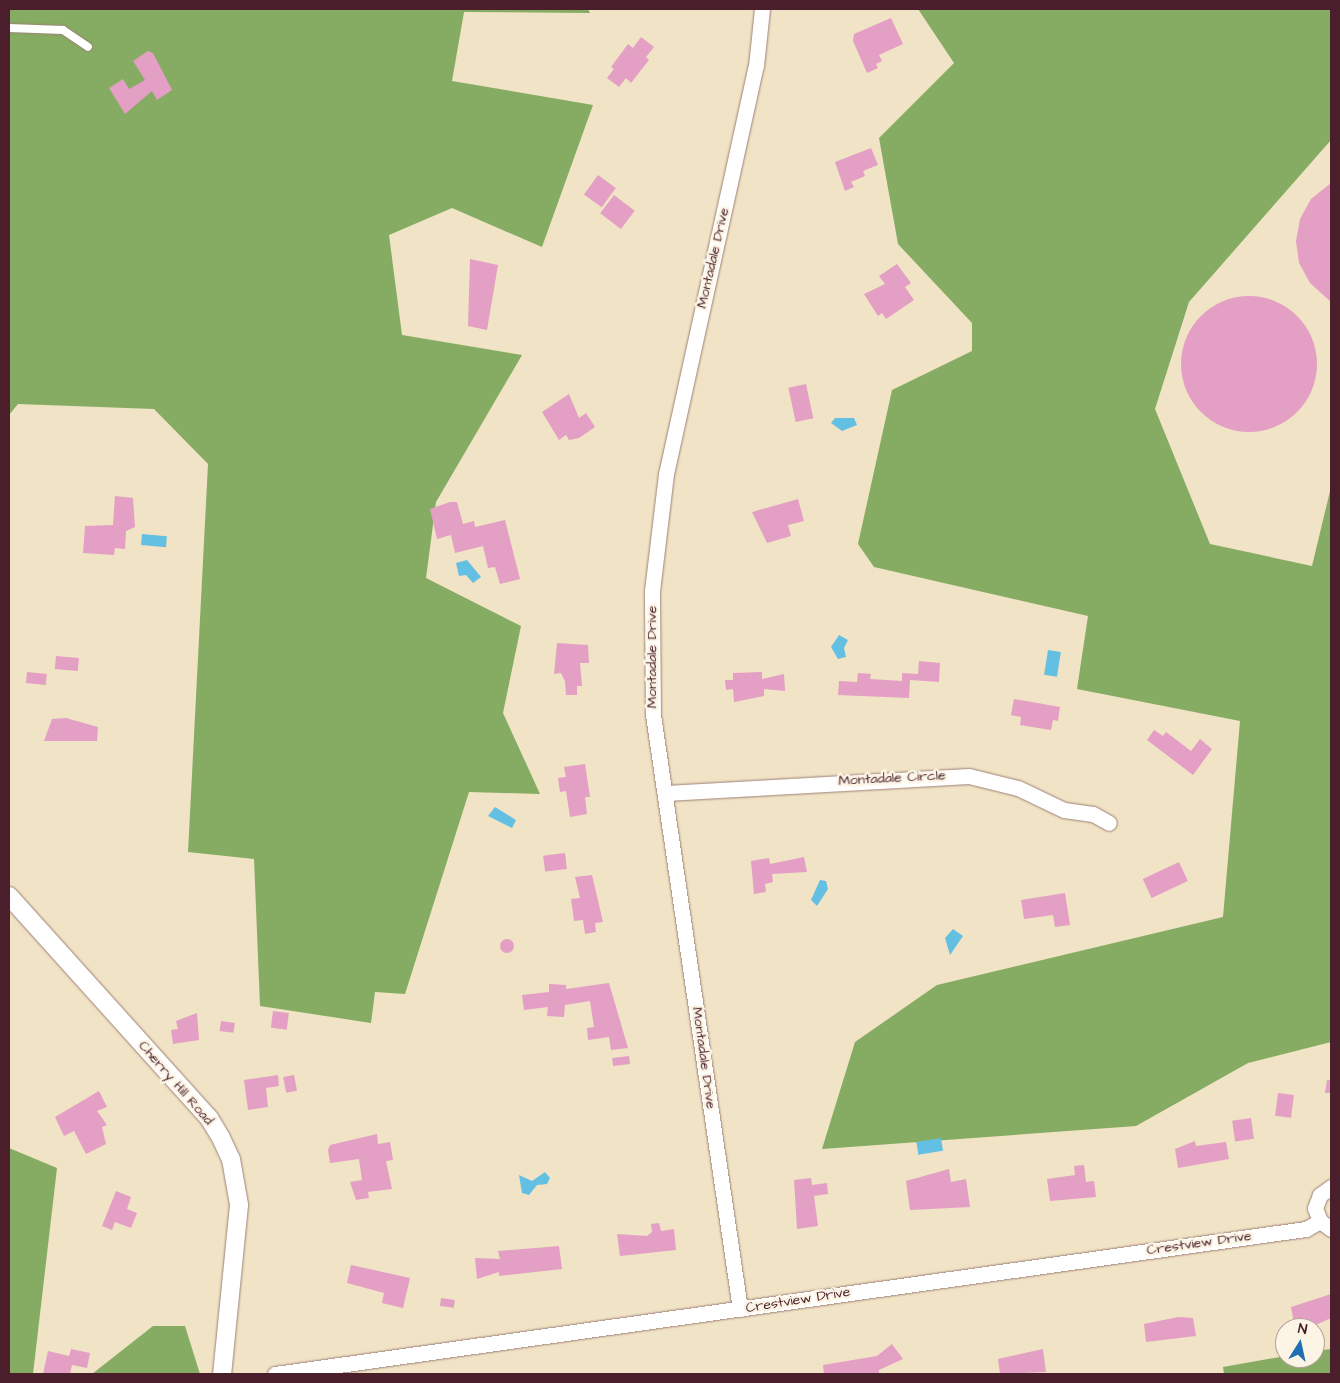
<!DOCTYPE html>
<style>
body{margin:0}
#map{position:relative;width:1340px;height:1383px;overflow:hidden;background:#f1e3c5;font-family:"Architects Daughter",sans-serif}
div>[style]{position:absolute}
.forest>*{inset:0;background:#85ac62}
.water>*{inset:0;background:#64c0e2;transform-origin:0 0}
.building>*{inset:0;background:#e39fc4;transform-origin:0 0}
.round{border-radius:50%}
.roads{filter:drop-shadow(0 0 1px #9e8178) drop-shadow(0 0 1px #9e8178)}
.service>*{height:8px;margin:-4px;padding:0 4px;transform-origin:4px;border-radius:4px;background:#fff}
.minor>*{height:15px;margin:-7.5px;padding:0 7.5px;transform-origin:7.5px;border-radius:7.5px;background:#fff}
.tertiary>*{height:18px;margin:-9px;padding:0 9px;transform-origin:9px;border-radius:9px;background:#fff}
span{translate:-50% -50%;white-space:nowrap;text-align:center;line-height:1.15;-webkit-text-stroke:5px #fcf5e5;paint-order:stroke}
.street-label{font-size:14px;color:#4a1f2b}
.frame{position:absolute;inset:0;border:10px solid #4a1f2b;pointer-events:none}
.north{position:absolute;left:1275px;top:1318px;width:50px;height:50px;box-sizing:border-box;background:#fcf5e5;border:1px solid #b59f9b;border-radius:50%;rotate:10deg;font-size:14px;font-weight:700;line-height:20px;text-align:center;color:#4a1f2b}
.north::after{content:'';display:block;margin:auto;width:18px;height:22px;background:#1f6fb2;clip-path:polygon(50% 0,100% 100%,50% 72%,0 100%)}
</style>
<div id="map">
<div class="forest">
<i style="clip-path:polygon(9px 9px,588px 9px,590px 13px,464px 12px,452px 81px,593px 105px,542px 247px,452px 208px,389px 235px,402px 335px,522px 355px,436px 502px,426px 578px,521px 626px,503px 713px,540px 794px,469px 792px,405px 994px,375px 992px,371px 1023px,260px 1006px,254px 859px,188px 852px,208px 464px,154px 409px,18px 404px,9px 415px)"></i>
<i style="clip-path:polygon(918px 9px,1331px 9px,1331px 140px,1189px 302px,1155px 409px,1210px 544px,1312px 566px,1331px 487px,1331px 1042px,1248px 1063px,1136px 1126px,822px 1149px,855px 1042px,937px 985px,1223px 917px,1240px 721px,1077px 689px,1088px 616px,874px 567px,858px 544px,892px 390px,972px 351px,972px 323px,898px 244px,879px 138px,954px 63px)"></i>
<i style="clip-path:polygon(9px 1148px,57px 1168px,33px 1374px,9px 1374px)"></i>
<i style="clip-path:polygon(153px 1326px,185px 1326px,200px 1374px,92px 1374px)"></i>
<i style="clip-path:polygon(1331px 1349px,1331px 1374px,1224px 1374px,1223px 1367px,1285px 1356px,1315px 1358px,1315px 1351px)"></i>
</div>
<div class="water">
<i style="clip-path:polygon(835px 418px,854px 418px,857px 425px,842px 431px,831px 423px)"></i>
<i style="left:142px;top:534px;width:25px;height:11px;rotate:5deg"></i>
<i style="clip-path:polygon(467px 560px,481px 577px,473px 583px,466px 575px,459px 576px,456px 563px)"></i>
<i style="clip-path:polygon(839px 635px,848px 640px,844px 648px,846px 657px,838px 659px,831px 647px)"></i>
<i style="left:1048px;top:650px;width:13px;height:25px;rotate:9deg"></i>
<i style="clip-path:polygon(495px 807px,516px 820px,512px 828px,488px 816px)"></i>
<i style="clip-path:polygon(820px 880px,826px 881px,828px 889px,817px 906px,811px 900px)"></i>
<i style="clip-path:polygon(953px 929px,963px 936px,950px 955px,945px 938px)"></i>
<i style="left:941px;top:1138px;width:13px;height:25px;rotate:81deg"></i>
<i style="clip-path:polygon(545px 1172px,550px 1178px,547px 1184px,537px 1185px,529px 1195px,522px 1193px,519px 1175px,532px 1181px)"></i>
</div>
<div class="building">
<i style="clip-path:polygon(891px 18px,903px 44px,879px 55px,882px 61px,876px 64px,878px 68px,867px 73px,853px 41px,854px 34px)"></i>
<i style="clip-path:polygon(641px 37px,654px 47px,646px 57px,649px 60px,631px 83px,626px 78px,619px 87px,607px 78px,614px 69px,611px 67px,628px 44px,633px 48px)"></i>
<i style="clip-path:polygon(148px 51px,153px 53px,172px 90px,157px 100px,152px 91px,125px 114px,109px 88px,123px 79px,129px 89px,145px 80px,133px 61px)"></i>
<i style="clip-path:polygon(871px 148px,878px 165px,863px 171px,865px 176px,851px 182px,854px 187px,845px 191px,835px 162px)"></i>
<i style="left:598px;top:175px;width:22px;height:24px;rotate:36deg"></i>
<i style="clip-path:polygon(1331px 183px,1331px 302px,1310px 283px,1299px 263px,1296px 241px,1300px 219px,1311px 199px)"></i>
<i style="left:614px;top:195px;width:26px;height:23px;rotate:37deg"></i>
<i style="clip-path:polygon(470px 259px,498px 265px,487px 330px,468px 326px)"></i>
<i style="clip-path:polygon(897px 264px,911px 283px,905px 287px,914px 300px,886px 319px,882px 313px,878px 316px,864px 294px,885px 284px,879px 276px)"></i>
<i class="round" style="left:1181px;top:296px;width:136px;height:136px"></i>
<i style="left:806px;top:384px;width:35px;height:18px;rotate:78deg"></i>
<i style="clip-path:polygon(569px 394px,579px 418px,586px 413px,595px 427px,579px 438px,569px 440px,566px 435px,559px 440px,542px 412px)"></i>
<i style="clip-path:polygon(115px 496px,133px 498px,135px 527px,126px 531px,125px 549px,115px 548px,114px 555px,83px 553px,85px 526px,113px 525px)"></i>
<i style="clip-path:polygon(798px 499px,804px 521px,788px 525px,791px 536px,767px 543px,752px 512px)"></i>
<i style="clip-path:polygon(450px 502px,457px 502px,463px 524px,474px 521px,475px 527px,505px 520px,520px 579px,500px 584px,495px 567px,488px 568px,483px 546px,455px 553px,451px 535px,437px 539px,430px 509px)"></i>
<i style="clip-path:polygon(557px 643px,588px 645px,589px 663px,580px 663px,582px 686px,577px 686px,577px 695px,566px 695px,565px 681px,561px 673px,554px 674px)"></i>
<i style="left:56px;top:656px;width:23px;height:13px;rotate:5deg"></i>
<i style="clip-path:polygon(919px 661px,940px 663px,939px 682px,910px 680px,909px 698px,838px 695px,839px 681px,857px 682px,858px 673px,871px 674px,870px 679px,902px 681px,902px 673px,918px 674px)"></i>
<i style="left:27px;top:672px;width:20px;height:11px;rotate:6deg"></i>
<i style="clip-path:polygon(762px 672px,762px 679px,784px 674px,785px 691px,764px 689px,764px 696px,734px 702px,733px 689px,726px 690px,725px 680px,733px 680px,733px 673px)"></i>
<i style="clip-path:polygon(1014px 699px,1060px 707px,1058px 721px,1053px 720px,1051px 730px,1020px 725px,1021px 717px,1011px 715px)"></i>
<i style="clip-path:polygon(66px 718px,98px 727px,97px 741px,44px 741px,52px 719px)"></i>
<i style="clip-path:polygon(1154px 730px,1163px 736px,1166px 732px,1191px 751px,1200px 739px,1212px 749px,1193px 775px,1147px 740px)"></i>
<i style="clip-path:polygon(585px 764px,590px 797px,585px 797px,587px 814px,570px 817px,566px 791px,560px 792px,558px 778px,566px 777px,564px 767px)"></i>
<i style="left:565px;top:853px;width:16px;height:22px;rotate:83deg"></i>
<i style="clip-path:polygon(804px 857px,807px 872px,772px 874px,773px 882px,765px 884px,766px 892px,754px 894px,751px 861px,769px 858px,770px 864px)"></i>
<i style="left:1179px;top:862px;width:21px;height:40px;rotate:65deg"></i>
<i style="clip-path:polygon(592px 875px,603px 922px,595px 923px,596px 932px,585px 934px,583px 920px,574px 921px,571px 899px,580px 898px,575px 877px)"></i>
<i style="clip-path:polygon(1065px 893px,1070px 925px,1055px 927px,1053px 915px,1024px 919px,1021px 900px)"></i>
<i class="round" style="left:500px;top:939px;width:14px;height:14px"></i>
<i style="clip-path:polygon(609px 983px,628px 1048px,611px 1050px,609px 1037px,588px 1040px,587px 1028px,594px 1027px,590px 1001px,565px 1005px,564px 1017px,547px 1016px,548px 1007px,524px 1010px,522px 995px,549px 992px,549px 984px,566px 985px,566px 989px)"></i>
<i style="left:273px;top:1011px;width:16px;height:17px;rotate:7deg"></i>
<i style="clip-path:polygon(197px 1013px,199px 1040px,173px 1044px,171px 1030px,178px 1029px,176px 1021px)"></i>
<i style="left:221px;top:1021px;width:14px;height:10px;rotate:8deg"></i>
<i style="left:629px;top:1056px;width:8px;height:17px;rotate:83deg"></i>
<i style="clip-path:polygon(278px 1075px,279px 1086px,266px 1088px,268px 1107px,248px 1110px,244px 1080px)"></i>
<i style="left:294px;top:1075px;width:16px;height:11px;rotate:79deg"></i>
<i style="clip-path:polygon(1327px 1080px,1331px 1080px,1331px 1093px,1325px 1093px)"></i>
<i style="clip-path:polygon(99px 1091px,107px 1107px,97px 1111px,107px 1125px,102px 1127px,106px 1144px,86px 1154px,74px 1131px,64px 1136px,55px 1117px)"></i>
<i style="left:1278px;top:1093px;width:16px;height:23px;rotate:7deg"></i>
<i style="left:1251px;top:1118px;width:21px;height:19px;rotate:82deg"></i>
<i style="clip-path:polygon(377px 1134px,378px 1144px,390px 1142px,393px 1160px,386px 1161px,392px 1189px,368px 1192px,369px 1198px,356px 1200px,350px 1182px,362px 1180px,359px 1159px,330px 1163px,328px 1150px,330px 1145px)"></i>
<i style="clip-path:polygon(1195px 1141px,1196px 1146px,1226px 1142px,1229px 1159px,1178px 1168px,1175px 1149px)"></i>
<i style="clip-path:polygon(1084px 1165px,1086px 1182px,1094px 1181px,1096px 1197px,1050px 1201px,1047px 1179px,1075px 1175px,1074px 1166px)"></i>
<i style="clip-path:polygon(949px 1169px,951px 1182px,966px 1179px,970px 1207px,910px 1210px,906px 1181px)"></i>
<i style="clip-path:polygon(811px 1178px,812px 1185px,827px 1183px,828px 1194px,814px 1196px,818px 1226px,797px 1229px,794px 1180px)"></i>
<i style="clip-path:polygon(116px 1191px,131px 1197px,127px 1209px,137px 1213px,131px 1228px,115px 1222px,112px 1230px,102px 1226px)"></i>
<i style="clip-path:polygon(659px 1223px,661px 1231px,674px 1229px,676px 1250px,620px 1256px,617px 1234px,647px 1236px,652px 1232px,651px 1224px)"></i>
<i style="clip-path:polygon(559px 1246px,562px 1269px,499px 1276px,499px 1272px,477px 1279px,475px 1258px,500px 1259px,498px 1251px)"></i>
<i style="clip-path:polygon(351px 1265px,410px 1278px,403px 1308px,382px 1303px,384px 1293px,347px 1283px)"></i>
<i style="clip-path:polygon(1331px 1294px,1331px 1318px,1309px 1328px,1295px 1328px,1291px 1307px)"></i>
<i style="left:441px;top:1298px;width:14px;height:8px;rotate:8deg"></i>
<i style="clip-path:polygon(1178px 1317px,1193px 1318px,1196px 1336px,1146px 1342px,1144px 1324px)"></i>
<i style="clip-path:polygon(892px 1344px,903px 1359px,879px 1370px,879px 1374px,824px 1374px,823px 1365px,877px 1356px)"></i>
<i style="clip-path:polygon(71px 1349px,90px 1353px,87px 1368px,72px 1365px,70px 1374px,43px 1374px,48px 1351px,69px 1356px)"></i>
<i style="clip-path:polygon(1043px 1349px,1046px 1372px,1000px 1374px,998px 1359px)"></i>
</div>
<div class="roads">
<div class="service">
<i style="left:9px;top:28px;width:54px;rotate:2.1deg"></i>
<i style="left:63px;top:30px;width:30px;rotate:34deg"></i>
</div>
<div class="minor">
<i style="left:666px;top:793px;width:303px;rotate:-3.2deg"></i>
<i style="left:969px;top:776px;width:50px;rotate:13.8deg"></i>
<i style="left:1018px;top:788px;width:51px;rotate:25.6deg"></i>
<i style="left:1064px;top:810px;width:29px;rotate:8deg"></i>
<i style="left:1093px;top:814px;width:18px;rotate:29deg"></i>
<i style="left:1331px;top:1187px;width:14px;rotate:144deg"></i>
<i style="left:1320px;top:1195px;width:14px;rotate:111deg"></i>
<i style="left:1315px;top:1208px;width:14px;rotate:69deg"></i>
<i style="left:1320px;top:1221px;width:14px;rotate:36deg"></i>
<i style="left:740px;top:1309px;width:600px;rotate:-98.33deg"></i>
<i style="left:653px;top:715px;width:124px;rotate:-90.5deg"></i>
<i style="left:652px;top:591px;width:118px;rotate:-83.2deg"></i>
<i style="left:666px;top:474px;width:418px;rotate:-77.6deg"></i>
<i style="left:756px;top:66px;width:57px;rotate:-84deg"></i>
<i style="left:275px;top:1374px;width:1041px;rotate:-8.01deg"></i>
<i style="left:1306px;top:1229px;width:16px;rotate:-30deg"></i>
</div>
<div class="tertiary">
<i style="left:9px;top:896px;width:299px;rotate:48deg"></i>
<i style="left:209px;top:1118px;width:23px;rotate:59deg"></i>
<i style="left:221px;top:1138px;width:23px;rotate:65deg"></i>
<i style="left:231px;top:1159px;width:47px;rotate:80.1deg"></i>
<i style="left:239px;top:1205px;width:170px;rotate:95.7deg"></i>
</div>
</div>
<div class="street-label">
<span style="left:713px;top:258px;rotate:-77deg">Montadale Drive</span>
<span style="left:652px;top:657px;rotate:-90deg">Montadale Drive</span>
<span style="left:892px;top:778px;rotate:-3deg">Montadale Circle</span>
<span style="left:704px;top:1058px;rotate:82deg">Montadale Drive</span>
<span style="left:176px;top:1083px;rotate:49deg">Cherry Hill Road</span>
<span style="left:1199px;top:1243px;rotate:-8deg">Crestview Drive</span>
<span style="left:798px;top:1300px;rotate:-9deg">Crestview Drive</span>
</div>
<div class="frame"></div>
<div class="north">N</div>
</div>
